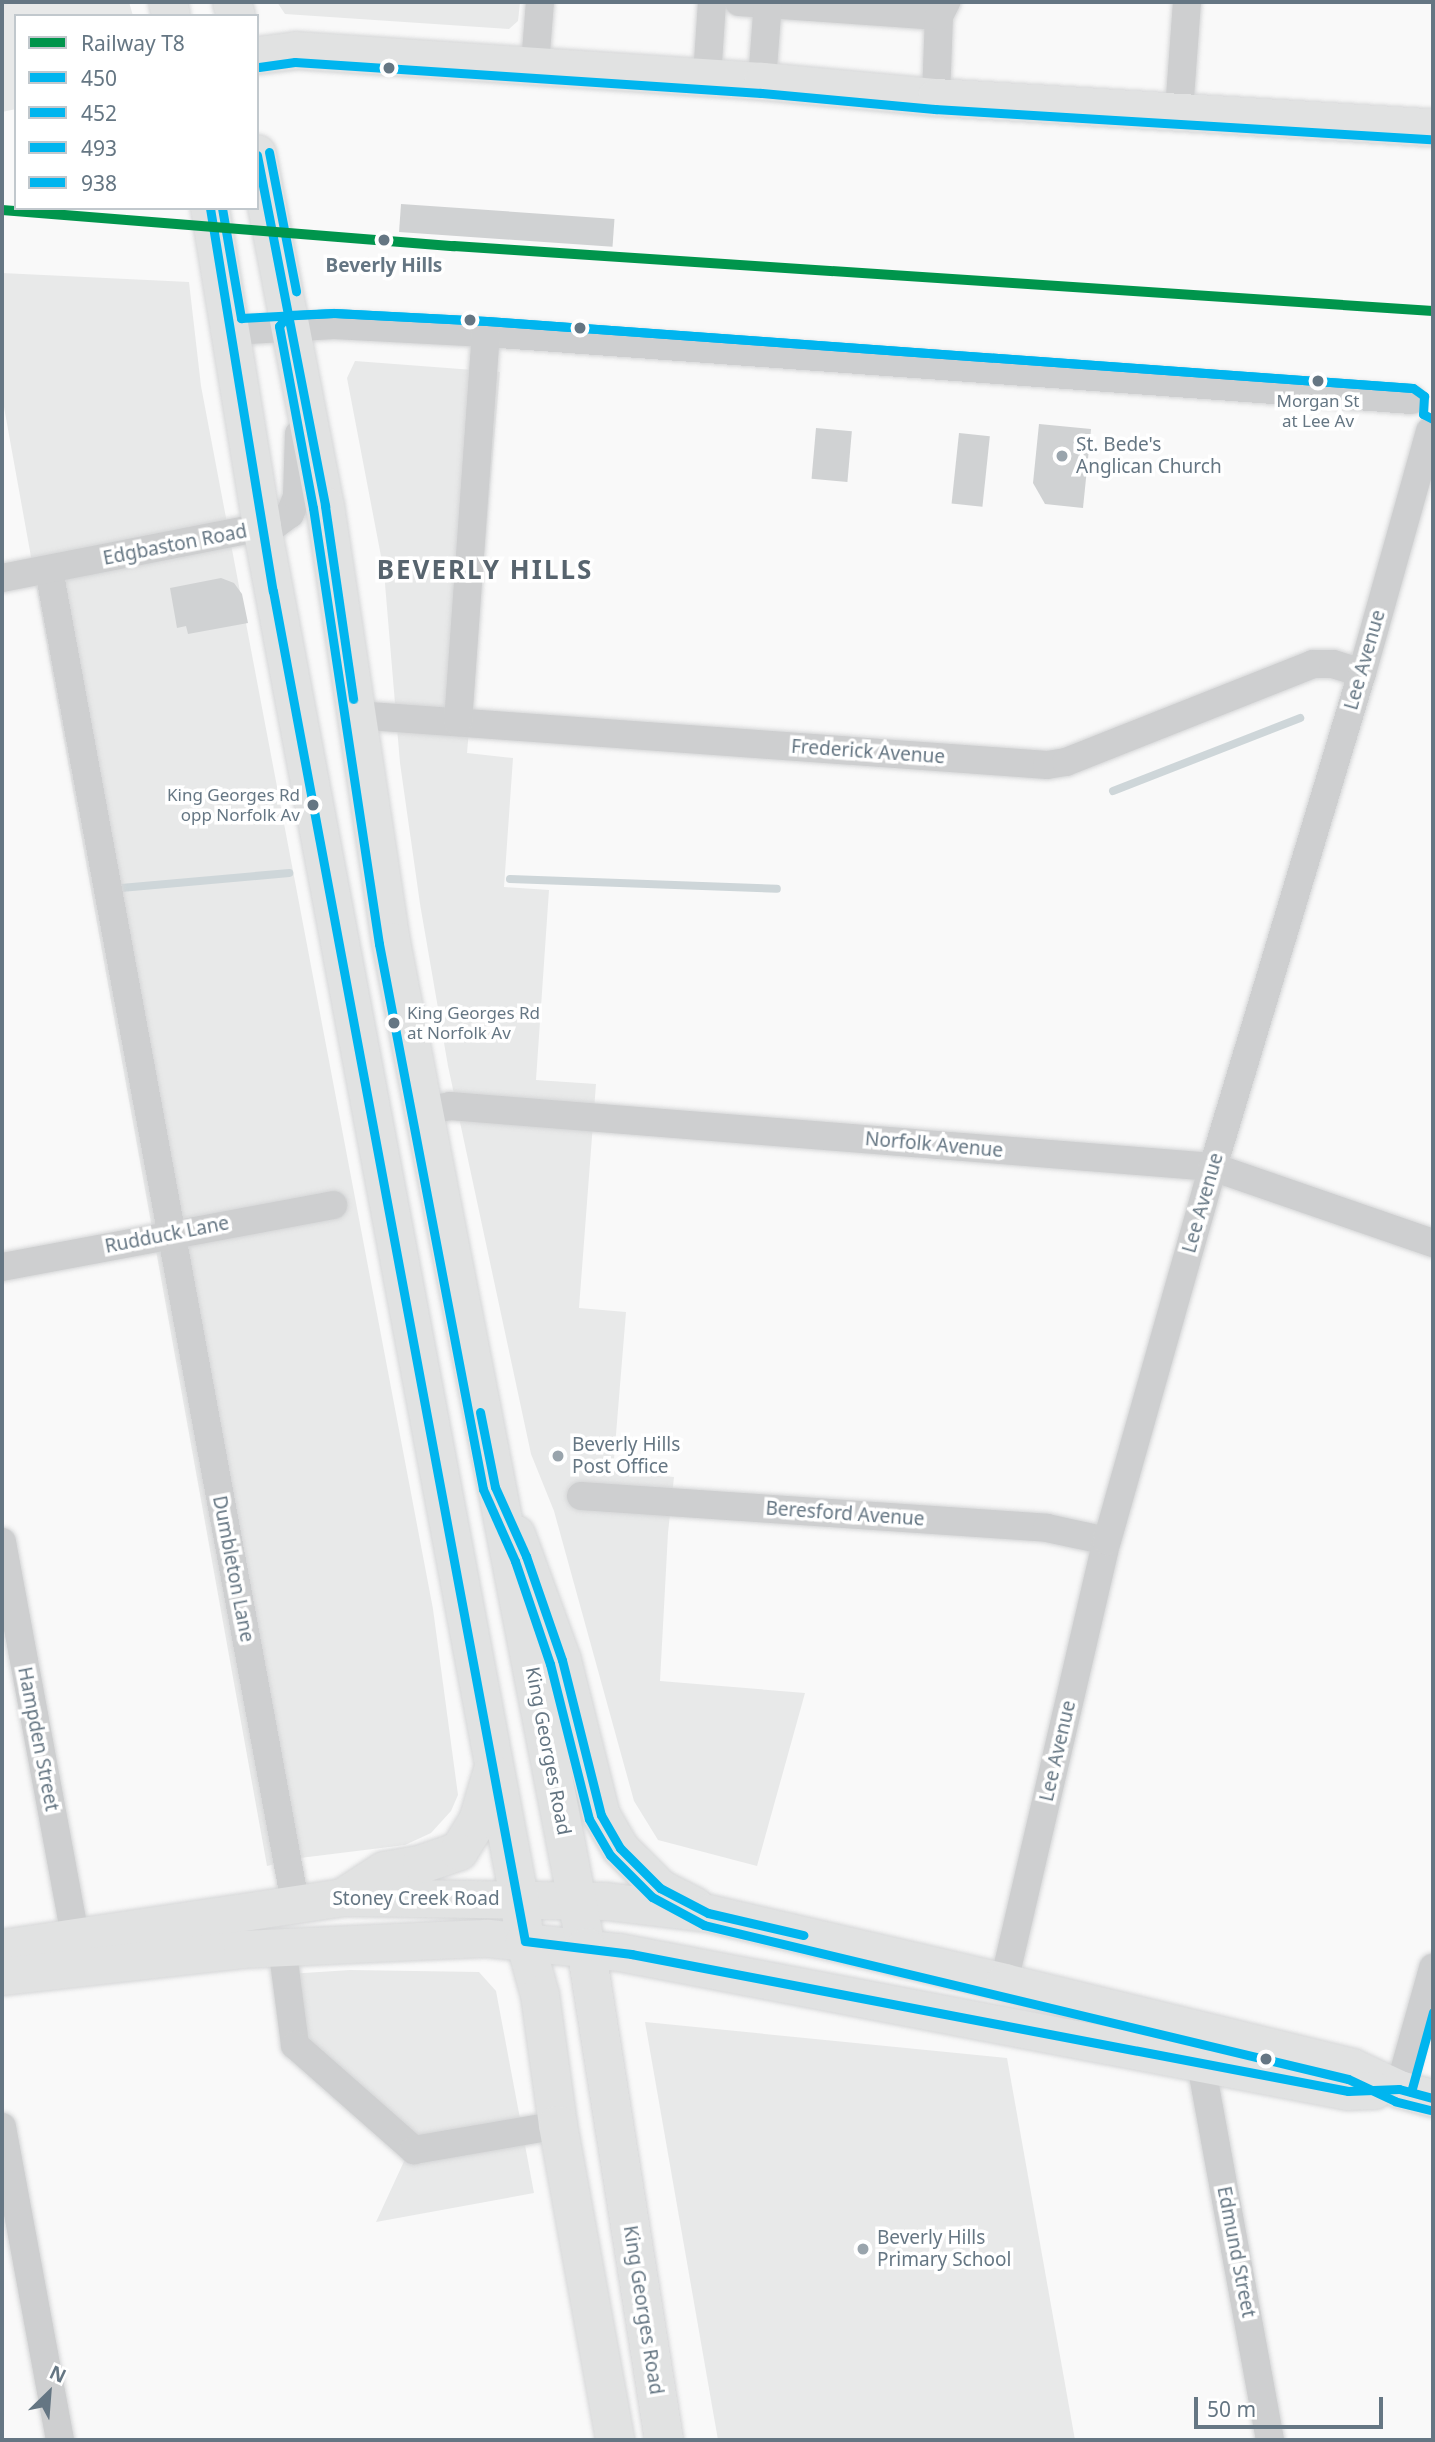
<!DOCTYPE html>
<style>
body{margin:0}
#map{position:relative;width:1435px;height:2442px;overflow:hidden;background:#f9f9f9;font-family:"Noto Sans",sans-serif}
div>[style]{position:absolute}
.built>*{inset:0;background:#e8e9e9}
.stream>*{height:8px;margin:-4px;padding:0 4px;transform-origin:4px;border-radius:4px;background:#ced6d9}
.building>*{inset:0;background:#d0d2d3;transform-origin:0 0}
.roads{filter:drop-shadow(0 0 2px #d5d6d7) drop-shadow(0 0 2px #d5d6d7)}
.minor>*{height:28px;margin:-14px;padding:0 14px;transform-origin:14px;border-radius:14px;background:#cecfd0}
.major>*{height:37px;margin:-18.5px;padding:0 18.5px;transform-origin:18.5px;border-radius:18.5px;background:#e1e2e2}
.highway>*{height:38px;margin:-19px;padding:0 19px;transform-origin:19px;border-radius:19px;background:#e1e2e2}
.bus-1>*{height:9px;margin:-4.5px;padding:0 4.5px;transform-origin:4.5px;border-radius:4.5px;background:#00b5ef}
.bus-2>*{height:9px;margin:-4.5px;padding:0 4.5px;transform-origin:4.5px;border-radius:4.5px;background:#00b5ef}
.bus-3>*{height:9px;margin:-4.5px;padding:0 4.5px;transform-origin:4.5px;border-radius:4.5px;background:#00b5ef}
.bus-4>*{height:9px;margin:-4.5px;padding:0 4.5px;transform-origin:4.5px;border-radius:4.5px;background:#00b5ef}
.rail-1>*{height:10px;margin:-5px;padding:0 5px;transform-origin:5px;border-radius:5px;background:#00954c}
.dots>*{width:19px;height:19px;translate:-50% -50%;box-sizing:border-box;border:4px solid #fff;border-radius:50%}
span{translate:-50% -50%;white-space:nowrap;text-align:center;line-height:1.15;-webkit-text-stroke:7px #fff;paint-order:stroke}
.bus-label{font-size:17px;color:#657683}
.right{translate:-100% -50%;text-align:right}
.left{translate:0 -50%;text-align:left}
.stop-label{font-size:19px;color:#657683;font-weight:700}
.poi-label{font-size:19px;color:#657683}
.street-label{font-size:19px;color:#657683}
.district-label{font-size:26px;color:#57646e;font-weight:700;letter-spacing:2px}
.frame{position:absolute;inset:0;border:4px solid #657683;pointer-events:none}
.legend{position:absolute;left:14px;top:14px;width:245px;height:196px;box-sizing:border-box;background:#fff;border:2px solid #c1c8cd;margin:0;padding:9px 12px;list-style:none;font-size:21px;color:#657683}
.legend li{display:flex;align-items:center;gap:14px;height:35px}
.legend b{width:35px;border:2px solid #c1c8cd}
.north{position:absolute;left:14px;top:2358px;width:70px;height:70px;-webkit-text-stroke:5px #fff;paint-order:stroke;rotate:25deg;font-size:19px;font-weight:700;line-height:28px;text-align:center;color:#657683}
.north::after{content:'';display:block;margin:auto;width:24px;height:32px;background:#657683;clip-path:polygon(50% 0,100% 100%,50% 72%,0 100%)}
.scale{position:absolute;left:1194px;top:2397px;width:189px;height:32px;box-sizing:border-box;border:4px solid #657683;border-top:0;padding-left:9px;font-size:21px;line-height:24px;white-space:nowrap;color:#657683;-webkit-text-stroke:5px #fff;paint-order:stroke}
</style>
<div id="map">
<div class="built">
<i style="clip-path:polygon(2px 2px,129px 2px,133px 16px,16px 16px,16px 109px,2px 112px)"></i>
<i style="clip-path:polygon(277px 2px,520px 2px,518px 21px,509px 29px,285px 14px)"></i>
<i style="clip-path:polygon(2px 273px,189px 282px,201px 386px,433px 1609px,458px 1795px,451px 1811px,431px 1833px,405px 1845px,300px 1858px,267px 1866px,2px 396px)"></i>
<i style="clip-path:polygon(355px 361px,500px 372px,467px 753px,513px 758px,504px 887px,549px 890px,536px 1080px,596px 1084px,579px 1308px,626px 1312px,613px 1471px,674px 1477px,668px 1533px,660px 1681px,805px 1693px,757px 1866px,658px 1840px,634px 1801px,554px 1511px,531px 1454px,448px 1066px,420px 904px,400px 763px,384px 572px,347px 378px)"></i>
<i style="clip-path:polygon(350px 1970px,479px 1972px,496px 1991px,534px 2193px,376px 2222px,406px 2157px,288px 2055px,273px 1975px)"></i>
<i style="clip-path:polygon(645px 2022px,1007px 2058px,1075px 2440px,718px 2440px)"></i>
</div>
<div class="stream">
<i style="left:1113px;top:791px;width:201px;rotate:-21.3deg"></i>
<i style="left:510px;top:879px;width:267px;rotate:2.1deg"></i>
<i style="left:121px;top:888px;width:169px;rotate:-5.1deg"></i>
</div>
<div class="building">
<i style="left:401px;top:204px;width:214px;height:28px;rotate:4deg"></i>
<i style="clip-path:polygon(1039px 424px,1091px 429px,1083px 508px,1045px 504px,1033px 483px)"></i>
<i style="left:816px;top:428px;width:36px;height:51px;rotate:5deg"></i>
<i style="left:959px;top:433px;width:31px;height:71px;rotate:6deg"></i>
<i style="clip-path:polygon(221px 578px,234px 583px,242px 594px,248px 623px,188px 634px,186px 626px,177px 628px,170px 588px)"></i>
</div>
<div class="roads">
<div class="minor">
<i style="left:739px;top:2px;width:200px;rotate:4deg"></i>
<i style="left:535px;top:65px;width:63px;rotate:-85.5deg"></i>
<i style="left:707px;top:77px;width:75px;rotate:-86.2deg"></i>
<i style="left:762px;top:81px;width:79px;rotate:-85.7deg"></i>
<i style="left:936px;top:97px;width:81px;rotate:-87.9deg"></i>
<i style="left:939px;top:16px;width:16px;rotate:-63deg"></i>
<i style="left:1179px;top:111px;width:109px;rotate:-85.8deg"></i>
<i style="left:231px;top:331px;width:103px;rotate:-3.3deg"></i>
<i style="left:334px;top:325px;width:152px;rotate:3deg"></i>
<i style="left:486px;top:333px;width:928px;rotate:4.14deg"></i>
<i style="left:49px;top:570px;width:1356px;rotate:79.54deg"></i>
<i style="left:2px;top:578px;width:279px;rotate:-11.1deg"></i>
<i style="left:276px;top:524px;width:17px;rotate:-36deg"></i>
<i style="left:290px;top:514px;width:18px;rotate:-68deg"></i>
<i style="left:297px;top:497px;width:63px;rotate:-88.2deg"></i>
<i style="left:355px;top:715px;width:694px;rotate:4.13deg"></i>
<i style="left:1047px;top:765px;width:19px;rotate:-9deg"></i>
<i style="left:1066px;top:762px;width:266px;rotate:-21.6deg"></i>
<i style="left:1313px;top:664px;width:20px"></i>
<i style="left:1333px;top:664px;width:30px;rotate:17deg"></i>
<i style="left:458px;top:722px;width:390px;rotate:-85.9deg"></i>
<i style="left:423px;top:1111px;width:27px;rotate:-10deg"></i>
<i style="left:450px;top:1106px;width:765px;rotate:4.57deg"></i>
<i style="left:1213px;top:1167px;width:233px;rotate:19.1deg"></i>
<i style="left:2px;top:1267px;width:337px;rotate:-10.6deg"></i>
<i style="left:581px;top:1496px;width:467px;rotate:3.9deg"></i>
<i style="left:1047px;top:1528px;width:61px;rotate:12.2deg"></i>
<i style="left:2px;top:1542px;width:401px;rotate:79.5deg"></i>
<i style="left:282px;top:1946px;width:100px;rotate:82.5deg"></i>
<i style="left:295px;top:2045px;width:159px;rotate:41.4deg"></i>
<i style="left:414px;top:2150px;width:146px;rotate:-9.8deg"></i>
<i style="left:1004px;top:1982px;width:453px;rotate:-76.9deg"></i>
<i style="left:1107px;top:1541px;width:389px;rotate:-74.2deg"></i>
<i style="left:1213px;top:1167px;width:516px;rotate:-73.22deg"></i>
<i style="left:1362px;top:673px;width:251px;rotate:-74.3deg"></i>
<i style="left:1201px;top:2064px;width:382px;rotate:79.6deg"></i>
<i style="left:1399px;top:2089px;width:126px;rotate:-74.3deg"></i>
<i style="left:2px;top:2127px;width:318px;rotate:79.5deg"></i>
</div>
<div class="major">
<i style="left:257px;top:55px;width:38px;rotate:-7deg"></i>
<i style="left:295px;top:50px;width:468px;rotate:3.8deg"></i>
<i style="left:762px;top:81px;width:175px;rotate:5.3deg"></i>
<i style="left:936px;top:97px;width:498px;rotate:3.5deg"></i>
<i style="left:516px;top:1534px;width:134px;rotate:69.9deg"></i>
<i style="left:562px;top:1660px;width:160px;rotate:75.9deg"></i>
<i style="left:601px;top:1815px;width:38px;rotate:60deg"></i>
<i style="left:620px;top:1848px;width:57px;rotate:45deg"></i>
<i style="left:660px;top:1888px;width:39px;rotate:27deg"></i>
<i style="left:2px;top:1948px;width:346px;rotate:-8.5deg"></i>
<i style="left:344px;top:1897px;width:262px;rotate:0.9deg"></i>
<i style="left:606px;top:1901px;width:103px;rotate:6.7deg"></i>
<i style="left:708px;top:1913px;width:304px;rotate:13.1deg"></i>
<i style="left:1004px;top:1982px;width:358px;rotate:13.7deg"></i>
<i style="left:1352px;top:2067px;width:52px;rotate:25.1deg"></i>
<i style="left:1399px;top:2089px;width:35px;rotate:15deg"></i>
<i style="left:2px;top:1976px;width:242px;rotate:-6.4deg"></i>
<i style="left:242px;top:1949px;width:246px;rotate:-2.6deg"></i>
<i style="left:488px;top:1938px;width:132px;rotate:6.1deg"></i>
<i style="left:619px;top:1952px;width:742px;rotate:10.8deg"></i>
<i style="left:1348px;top:2091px;width:26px;rotate:-2deg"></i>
</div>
<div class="highway">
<i style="left:168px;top:2px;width:14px;rotate:78deg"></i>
<i style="left:232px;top:2px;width:15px;rotate:74deg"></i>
<i style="left:257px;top:154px;width:359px;rotate:79.1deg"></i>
<i style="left:325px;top:506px;width:441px;rotate:81.4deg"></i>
<i style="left:391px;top:942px;width:1024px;rotate:79.02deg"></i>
<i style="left:586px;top:1947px;width:499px;rotate:81deg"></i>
<i style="left:210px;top:208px;width:323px;rotate:80.7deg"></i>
<i style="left:262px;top:527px;width:1394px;rotate:79.38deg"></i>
<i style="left:519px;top:1897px;width:44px;rotate:82.2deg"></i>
<i style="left:525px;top:1941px;width:56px;rotate:74.5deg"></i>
<i style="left:540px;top:1995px;width:131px;rotate:82.1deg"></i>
<i style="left:558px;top:2125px;width:320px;rotate:79.7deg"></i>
<i style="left:344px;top:1897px;width:48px;rotate:-33deg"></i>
<i style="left:384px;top:1871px;width:39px;rotate:-10deg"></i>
<i style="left:422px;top:1864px;width:39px;rotate:-19deg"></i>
<i style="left:459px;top:1851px;width:36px;rotate:-58deg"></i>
<i style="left:478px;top:1821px;width:50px;rotate:-73.7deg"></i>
</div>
</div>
<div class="bus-1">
<i style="left:257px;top:155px;width:358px;rotate:79deg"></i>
<i style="left:325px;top:506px;width:195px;rotate:81.7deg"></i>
<i style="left:210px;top:208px;width:388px;rotate:80.7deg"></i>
<i style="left:273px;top:591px;width:1373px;rotate:79.43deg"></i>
<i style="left:525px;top:1941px;width:107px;rotate:7deg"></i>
<i style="left:631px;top:1954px;width:730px;rotate:10.82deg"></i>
<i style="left:1348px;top:2091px;width:51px;rotate:-2.2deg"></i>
<i style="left:1399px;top:2089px;width:35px;rotate:15deg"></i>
<i style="left:480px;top:1412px;width:76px;rotate:78.7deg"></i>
<i style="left:495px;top:1487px;width:76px;rotate:65.8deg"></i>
<i style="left:526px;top:1556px;width:110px;rotate:70.9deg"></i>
<i style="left:562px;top:1660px;width:160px;rotate:75.9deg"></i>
<i style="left:601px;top:1815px;width:38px;rotate:60deg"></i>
<i style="left:620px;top:1848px;width:57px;rotate:45deg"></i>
<i style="left:660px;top:1888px;width:54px;rotate:27.5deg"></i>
<i style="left:708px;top:1913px;width:98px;rotate:13deg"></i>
</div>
<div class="bus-2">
<i style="left:1411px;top:2092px;width:83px;rotate:-74.6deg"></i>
<i style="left:1430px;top:2110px;width:36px;rotate:-166deg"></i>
<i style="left:1395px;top:2101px;width:52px;rotate:-154.9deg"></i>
<i style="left:1348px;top:2079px;width:662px;rotate:-166.55deg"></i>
<i style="left:704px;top:1925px;width:59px;rotate:-151.7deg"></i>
<i style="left:652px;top:1897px;width:59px;rotate:-135deg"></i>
<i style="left:610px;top:1855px;width:42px;rotate:-120.3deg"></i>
<i style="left:589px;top:1819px;width:160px;rotate:-104.1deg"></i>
<i style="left:550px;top:1664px;width:109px;rotate:-108.8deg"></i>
<i style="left:515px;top:1561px;width:79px;rotate:-114deg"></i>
<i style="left:483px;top:1489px;width:555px;rotate:-100.8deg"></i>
<i style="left:379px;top:944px;width:441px;rotate:-98.6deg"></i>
<i style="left:313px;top:508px;width:185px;rotate:-100.6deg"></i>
<i style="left:279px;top:326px;width:14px;rotate:-51deg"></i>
<i style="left:288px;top:315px;width:45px;rotate:-2.5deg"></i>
<i style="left:333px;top:313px;width:154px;rotate:3deg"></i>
<i style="left:487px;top:321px;width:928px;rotate:4.14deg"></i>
<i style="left:1413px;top:388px;width:14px;rotate:36deg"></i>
<i style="left:1424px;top:396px;width:18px;rotate:93deg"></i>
<i style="left:1423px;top:414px;width:11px;rotate:27deg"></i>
</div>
<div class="bus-3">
<i style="left:269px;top:152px;width:142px;rotate:79deg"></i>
<i style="left:222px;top:208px;width:112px;rotate:80.2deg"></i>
<i style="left:241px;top:318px;width:94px;rotate:-3deg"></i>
<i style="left:335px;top:313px;width:152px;rotate:3deg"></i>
<i style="left:487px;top:321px;width:928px;rotate:4.14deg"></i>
</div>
<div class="bus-4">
<i style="left:259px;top:67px;width:36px;rotate:-8deg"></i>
<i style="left:295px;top:62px;width:467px;rotate:3.8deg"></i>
<i style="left:761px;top:93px;width:175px;rotate:5.3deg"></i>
<i style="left:935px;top:109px;width:498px;rotate:3.5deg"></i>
</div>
<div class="rail-1">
<i style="left:2px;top:210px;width:453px;rotate:4.6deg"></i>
<i style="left:454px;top:246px;width:981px;rotate:3.8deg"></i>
</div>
<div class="dots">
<i style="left:389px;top:68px;background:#657683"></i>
<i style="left:384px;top:240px;background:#657683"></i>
<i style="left:470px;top:320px;background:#657683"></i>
<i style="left:580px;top:328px;background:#657683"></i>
<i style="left:1318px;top:381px;background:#657683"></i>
<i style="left:1062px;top:456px;background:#99a4ac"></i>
<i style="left:313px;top:805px;background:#657683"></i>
<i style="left:394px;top:1023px;background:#657683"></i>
<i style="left:558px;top:1456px;background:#99a4ac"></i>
<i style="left:1266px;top:2059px;background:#657683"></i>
<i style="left:863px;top:2249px;background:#99a4ac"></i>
</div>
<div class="bus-label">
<span style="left:1318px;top:411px">Morgan St<br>at Lee Av</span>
<span class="right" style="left:300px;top:805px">King Georges Rd<br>opp Norfolk Av</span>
<span class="left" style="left:407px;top:1023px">King Georges Rd<br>at Norfolk Av</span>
</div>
<div class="stop-label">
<span style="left:384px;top:266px">Beverly Hills</span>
</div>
<div class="poi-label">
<span class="left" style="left:1076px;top:456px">St. Bede's<br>Anglican Church</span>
<span class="left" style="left:572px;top:1456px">Beverly Hills<br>Post Office</span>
<span class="left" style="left:877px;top:2249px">Beverly Hills<br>Primary School</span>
</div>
<div class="street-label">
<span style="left:175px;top:545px;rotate:-11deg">Edgbaston Road</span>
<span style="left:1365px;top:660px;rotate:-74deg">Lee Avenue</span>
<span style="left:868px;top:752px;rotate:4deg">Frederick Avenue</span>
<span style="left:934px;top:1145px;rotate:5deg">Norfolk Avenue</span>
<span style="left:1203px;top:1203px;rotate:-74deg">Lee Avenue</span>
<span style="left:167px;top:1235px;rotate:-11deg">Rudduck Lane</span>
<span style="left:845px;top:1514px;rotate:4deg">Beresford Avenue</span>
<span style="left:233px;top:1569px;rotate:79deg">Dumbleton Lane</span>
<span style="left:38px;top:1739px;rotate:79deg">Hampden Street</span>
<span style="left:548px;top:1751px;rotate:79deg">King Georges Road</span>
<span style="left:1058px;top:1751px;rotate:-77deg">Lee Avenue</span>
<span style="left:416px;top:1899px">Stoney Creek Road</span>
<span style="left:1236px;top:2252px;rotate:79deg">Edmund Street</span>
<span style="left:643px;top:2310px;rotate:81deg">King Georges Road</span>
</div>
<div class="district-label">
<span style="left:485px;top:570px">BEVERLY HILLS</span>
</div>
<div class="frame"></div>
<ul class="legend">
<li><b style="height:9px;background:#00954c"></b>Railway T8</li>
<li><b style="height:9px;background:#00b5ef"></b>450</li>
<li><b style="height:9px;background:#00b5ef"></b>452</li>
<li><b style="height:9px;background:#00b5ef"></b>493</li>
<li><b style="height:9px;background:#00b5ef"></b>938</li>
</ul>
<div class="north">N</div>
<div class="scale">50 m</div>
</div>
